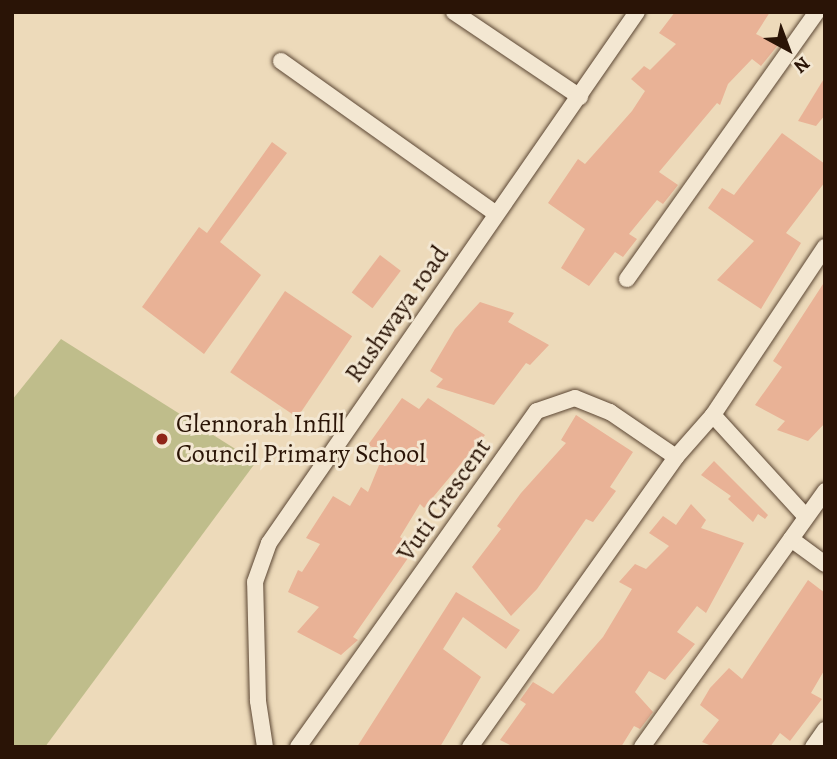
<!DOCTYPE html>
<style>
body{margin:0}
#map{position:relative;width:837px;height:759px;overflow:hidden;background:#eddaba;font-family:Alegreya,serif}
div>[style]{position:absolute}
.green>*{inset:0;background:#bfbd8b}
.building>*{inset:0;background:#e9b296;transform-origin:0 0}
.roads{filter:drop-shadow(0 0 2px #5b4633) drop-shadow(0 0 2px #5b4633)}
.street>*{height:16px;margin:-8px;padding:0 8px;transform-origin:8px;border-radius:8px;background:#f3e7d2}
.dots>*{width:19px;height:19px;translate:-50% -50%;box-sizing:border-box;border:4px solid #f3e7d2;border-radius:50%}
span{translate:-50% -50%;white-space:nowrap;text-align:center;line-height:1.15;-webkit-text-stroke:6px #f3e7d2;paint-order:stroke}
.street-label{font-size:26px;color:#2a1406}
.poi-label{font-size:26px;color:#2a1406}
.left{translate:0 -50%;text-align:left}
.frame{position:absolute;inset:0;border:14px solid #2a1406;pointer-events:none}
.north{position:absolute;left:753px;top:14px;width:70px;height:70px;-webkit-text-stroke:5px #f3e7d2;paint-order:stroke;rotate:139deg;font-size:19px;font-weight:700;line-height:28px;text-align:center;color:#2a1406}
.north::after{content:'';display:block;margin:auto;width:24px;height:32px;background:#2a1406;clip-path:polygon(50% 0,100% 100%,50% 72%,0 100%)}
</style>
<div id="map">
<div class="green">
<i style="clip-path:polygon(61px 339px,256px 462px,45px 747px,12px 747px,12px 400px)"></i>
</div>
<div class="building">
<i style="clip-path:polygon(675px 12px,770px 12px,756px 34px,778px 45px,761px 66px,752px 59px,728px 84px,720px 105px,717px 103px,659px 172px,678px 185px,663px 204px,657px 200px,629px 234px,637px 239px,623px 257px,615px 252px,589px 286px,561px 268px,585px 229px,548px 203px,578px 159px,585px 164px,632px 111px,645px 91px,631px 79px,644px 66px,650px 70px,676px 44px,659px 33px)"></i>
<i style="clip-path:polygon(825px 77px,825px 115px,816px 126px,798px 121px)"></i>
<i style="clip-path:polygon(782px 133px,825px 164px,825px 182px,786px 233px,801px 243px,761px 309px,717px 280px,754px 241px,708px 208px,722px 188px,734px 195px)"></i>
<i style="clip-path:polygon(272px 142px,287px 153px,220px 242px,261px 275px,204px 354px,142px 307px,199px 227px,207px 233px)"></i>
<i style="left:380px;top:255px;width:26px;height:47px;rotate:37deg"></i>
<i style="clip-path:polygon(825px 281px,825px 423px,808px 441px,777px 430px,785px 421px,755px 405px,782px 367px,773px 361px)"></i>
<i style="left:285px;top:291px;width:81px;height:98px;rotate:34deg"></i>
<i style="clip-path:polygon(480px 302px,514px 313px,508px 322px,549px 345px,530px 365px,526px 363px,494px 405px,436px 387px,443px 379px,430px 371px,455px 329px)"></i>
<i style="clip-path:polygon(402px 398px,419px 409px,428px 398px,485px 435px,424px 508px,420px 504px,400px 537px,415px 548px,353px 637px,358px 640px,341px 655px,297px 632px,319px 607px,288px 592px,298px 570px,302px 572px,320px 544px,306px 538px,333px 496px,350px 506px,361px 487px,368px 492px,384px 453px,368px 445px)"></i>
<i style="clip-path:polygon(576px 415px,633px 452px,610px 487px,616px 491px,593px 522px,586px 519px,537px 589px,511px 616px,472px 567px,501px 529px,497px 526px,521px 493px,566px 443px,561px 440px)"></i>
<i style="clip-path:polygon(714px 461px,768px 515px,765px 519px,758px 514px,753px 522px,728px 499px,731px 496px,701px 475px)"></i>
<i style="clip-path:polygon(691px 504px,706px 520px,701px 528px,744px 543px,706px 613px,697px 606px,677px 632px,695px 644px,665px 680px,649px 671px,635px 692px,653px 712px,640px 729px,634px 726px,621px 747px,514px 747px,500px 740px,526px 704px,520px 700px,533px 682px,553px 694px,603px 637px,632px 589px,619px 582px,635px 564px,646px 569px,669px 546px,649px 533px,663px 516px,676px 525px)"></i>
<i style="clip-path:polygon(808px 580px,825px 593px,825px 669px,811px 693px,822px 699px,790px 741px,780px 733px,770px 747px,714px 747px,702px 742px,719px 720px,700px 705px,710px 688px,729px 668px,742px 679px)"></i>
<i style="clip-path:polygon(456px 592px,520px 630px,506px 649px,463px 617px,443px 649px,481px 677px,440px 747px,357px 747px)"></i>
</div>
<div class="roads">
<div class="street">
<i style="left:454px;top:12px;width:152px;rotate:34deg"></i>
<i style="left:281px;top:61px;width:264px;rotate:35.4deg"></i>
<i style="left:627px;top:279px;width:328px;rotate:-54.6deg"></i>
<i style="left:713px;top:415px;width:138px;rotate:47.6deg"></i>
<i style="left:791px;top:539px;width:42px;rotate:36.3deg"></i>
<i style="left:265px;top:747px;width:47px;rotate:-98.7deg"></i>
<i style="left:258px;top:701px;width:119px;rotate:-91.4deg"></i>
<i style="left:255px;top:582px;width:41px;rotate:-70.3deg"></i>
<i style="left:269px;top:543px;width:646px;rotate:-55.28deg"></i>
<i style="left:298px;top:747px;width:412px;rotate:-54.6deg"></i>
<i style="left:537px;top:411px;width:40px;rotate:-18.9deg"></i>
<i style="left:575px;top:398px;width:38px;rotate:22deg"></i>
<i style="left:610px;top:412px;width:80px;rotate:34.3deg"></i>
<i style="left:470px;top:747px;width:356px;rotate:-54.6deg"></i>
<i style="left:676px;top:457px;width:56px;rotate:-48.6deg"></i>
<i style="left:713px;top:415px;width:202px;rotate:-56.3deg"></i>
<i style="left:642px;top:747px;width:315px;rotate:-54.4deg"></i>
<i style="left:813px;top:747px;width:21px;rotate:-55deg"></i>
</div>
</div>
<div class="dots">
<i style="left:162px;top:439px;background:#8f2418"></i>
</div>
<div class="street-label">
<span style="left:397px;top:314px;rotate:-55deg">Rushwaya road</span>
<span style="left:444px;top:500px;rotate:-55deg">Vuti Crescent</span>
</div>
<div class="poi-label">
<span class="left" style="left:176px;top:439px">Glennorah Infill<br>Council Primary School</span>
</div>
<div class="frame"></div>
<div class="north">N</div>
</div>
